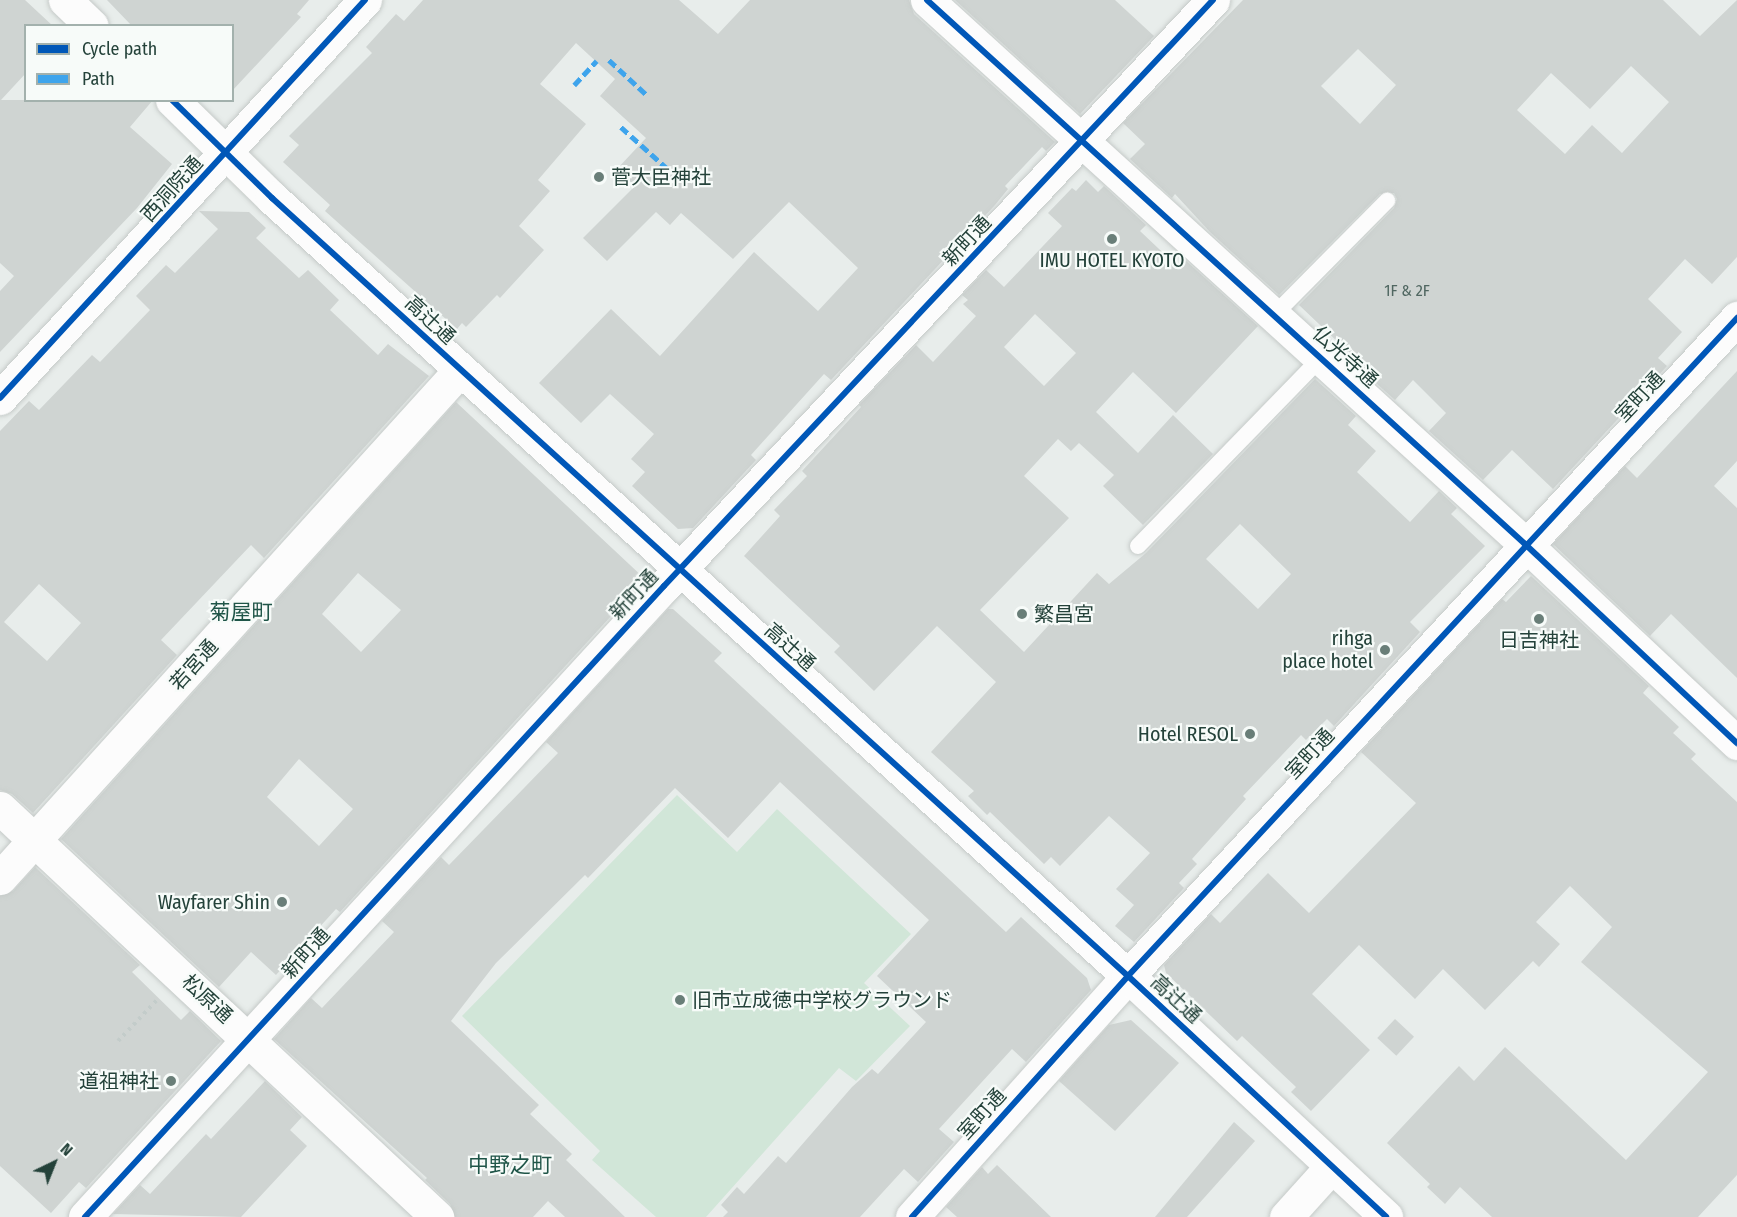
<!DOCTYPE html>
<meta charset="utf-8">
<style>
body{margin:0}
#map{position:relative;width:1737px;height:1217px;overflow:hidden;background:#e8edeb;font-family:"Fira Sans Condensed","Noto Sans JP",sans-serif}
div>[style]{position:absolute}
.green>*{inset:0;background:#d1e6d8}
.building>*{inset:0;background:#cfd4d2;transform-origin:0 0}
.path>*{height:4px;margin-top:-2px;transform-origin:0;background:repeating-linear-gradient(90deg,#c3ccca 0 3px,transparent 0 7.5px)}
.roads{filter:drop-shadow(0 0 2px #c5cac8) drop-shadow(0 0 2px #c5cac8)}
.service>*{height:16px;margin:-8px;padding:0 8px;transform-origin:8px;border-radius:8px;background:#fcfcfc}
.minor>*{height:33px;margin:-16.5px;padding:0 16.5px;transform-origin:16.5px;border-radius:16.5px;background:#fcfcfc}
.tertiary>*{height:33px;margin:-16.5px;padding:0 16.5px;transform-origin:16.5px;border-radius:16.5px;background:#fcfcfc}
.quiet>*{height:4.5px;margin-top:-2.25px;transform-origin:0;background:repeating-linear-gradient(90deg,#3ea4ec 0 9px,transparent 0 13.5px)}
.cycleway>*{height:6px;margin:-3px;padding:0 3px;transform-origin:3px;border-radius:3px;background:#0057b8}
.dots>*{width:16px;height:16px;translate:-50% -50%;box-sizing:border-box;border:3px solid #f7fbf9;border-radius:50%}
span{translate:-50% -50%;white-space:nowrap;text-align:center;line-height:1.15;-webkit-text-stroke:4.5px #f7fbf9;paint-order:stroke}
.number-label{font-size:16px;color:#506761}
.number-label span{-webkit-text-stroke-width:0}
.poi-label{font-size:20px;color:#24423a}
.left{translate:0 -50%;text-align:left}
.right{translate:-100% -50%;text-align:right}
.street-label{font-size:20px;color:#24423a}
.neighbourhood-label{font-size:21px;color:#1f5548}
.legend{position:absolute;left:24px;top:24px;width:210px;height:78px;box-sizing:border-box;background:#f7fbf9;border:2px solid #a3b1ad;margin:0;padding:8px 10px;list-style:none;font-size:18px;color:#24423a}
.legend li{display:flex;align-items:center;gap:12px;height:30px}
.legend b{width:30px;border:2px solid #a3b1ad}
.north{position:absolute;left:24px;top:1133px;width:60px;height:60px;-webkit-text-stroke:4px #f7fbf9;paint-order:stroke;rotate:43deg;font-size:16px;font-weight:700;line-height:24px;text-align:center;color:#24423a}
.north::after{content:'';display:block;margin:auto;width:21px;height:27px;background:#24423a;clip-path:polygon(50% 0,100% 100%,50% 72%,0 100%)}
</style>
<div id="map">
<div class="green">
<i style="clip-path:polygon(677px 795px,737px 852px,777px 809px,911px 934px,864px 983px,910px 1026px,856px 1081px,839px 1068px,706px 1217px,656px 1217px,592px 1160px,600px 1151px,462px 1016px)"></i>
</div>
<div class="building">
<i style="clip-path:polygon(0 0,25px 0,53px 26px,26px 26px,26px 73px,1px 100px,153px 100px,130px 127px,172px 164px,137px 208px,0 352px,0 291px,14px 276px,0 263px)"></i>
<i style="clip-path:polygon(107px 0,309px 0,297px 14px,301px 17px,232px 91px,232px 26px,132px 26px)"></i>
<i style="clip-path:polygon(423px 0,679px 0,718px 34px,750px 0,909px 0,914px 14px,1055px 142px,1046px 151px,1042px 147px,1005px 186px,1008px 189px,995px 205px,831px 380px,824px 374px,751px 455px,756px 460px,693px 528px,678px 529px,632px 486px,645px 472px,631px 459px,654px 434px,610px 394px,581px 423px,539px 383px,611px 309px,660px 356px,754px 252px,818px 311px,858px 268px,789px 202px,733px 259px,681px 213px,670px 225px,656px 212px,607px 261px,583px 238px,635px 186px,617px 169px,646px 138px,600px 96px,615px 79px,576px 43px,540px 84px,586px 124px,538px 180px,550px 191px,519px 226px,544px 250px,500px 298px,497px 295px,466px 327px,462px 323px,457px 329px,325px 211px,330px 205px,283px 162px,299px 145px,289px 136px,372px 53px,366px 47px,396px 14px,404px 21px)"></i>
<i style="clip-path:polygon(955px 0,1115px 0,1154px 36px,1080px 114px)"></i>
<i style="clip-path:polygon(evenodd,1243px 0,1663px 0,1700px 36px,1737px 0,1737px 257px,1712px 284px,1685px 259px,1648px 299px,1682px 332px,1658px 358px,1667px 366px,1553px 489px,1512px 450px,1483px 480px,1429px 431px,1446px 413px,1413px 380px,1395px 400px,1337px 348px,1341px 345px,1299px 305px,1394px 208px,1397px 199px,1394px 193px,1380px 194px,1279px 295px,1210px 232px,1175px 194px,1172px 198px,1130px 159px,1145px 144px,1123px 123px,1243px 0,1358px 49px,1396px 85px,1360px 124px,1321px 86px,1358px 49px,1243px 0,1631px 66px,1669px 102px,1622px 153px,1592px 125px,1565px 154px,1517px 110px,1551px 73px,1590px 109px,1631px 66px)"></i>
<i style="clip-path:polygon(evenodd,1086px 180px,1098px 192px,1104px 186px,1146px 225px,1140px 231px,1177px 266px,1184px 259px,1258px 326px,1176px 413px,1133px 372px,1096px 412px,1138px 453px,1173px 415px,1213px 454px,1143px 525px,1103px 486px,1114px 475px,1079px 443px,1071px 451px,1058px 439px,1024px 476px,1069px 518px,980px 610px,1024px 652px,1097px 573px,1109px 584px,1146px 553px,1315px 379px,1356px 416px,1348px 425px,1376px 451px,1357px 472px,1410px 522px,1439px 491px,1457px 508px,1451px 514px,1485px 546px,1410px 622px,1420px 632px,1334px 726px,1327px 719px,1306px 740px,1301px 735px,1243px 796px,1246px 799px,1192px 859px,1197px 864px,1179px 883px,1184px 888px,1134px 942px,1115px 926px,1134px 905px,1116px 889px,1150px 853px,1109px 816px,1060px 866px,1051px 857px,1044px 864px,990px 812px,987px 815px,968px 796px,974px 791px,931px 752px,996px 682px,937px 626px,874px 691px,834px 652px,840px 646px,744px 556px,780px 516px,774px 510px,807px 476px,802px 471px,861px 407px,859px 405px,916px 345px,933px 362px,976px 316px,963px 304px,968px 300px,962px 295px,986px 270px,1004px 287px,1062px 226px,1048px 213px,1072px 188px,1076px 191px,1086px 180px,1035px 314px,1076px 353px,1044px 386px,1004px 347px,1035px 314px,1086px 180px,1240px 524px,1291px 574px,1258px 609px,1206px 559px,1240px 524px)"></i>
<i style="clip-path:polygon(evenodd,199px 211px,249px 212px,266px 228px,256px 238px,299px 278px,308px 270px,339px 300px,330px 310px,378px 355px,388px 344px,429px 376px,264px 558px,251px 545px,161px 640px,177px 655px,33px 813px,12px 794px,0 790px,0 431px,29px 401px,39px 410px,92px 355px,100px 362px,150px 310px,136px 296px,166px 265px,175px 273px,218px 229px,199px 211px,39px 584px,81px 623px,47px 661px,4px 622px,39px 584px)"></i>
<i style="clip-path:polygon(1737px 371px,1737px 461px,1714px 486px,1737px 508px,1737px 678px,1671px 614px,1650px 636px,1553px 544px,1625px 466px,1637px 478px)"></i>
<i style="clip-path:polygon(evenodd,456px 402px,645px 579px,340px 912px,336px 909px,276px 975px,251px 952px,219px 987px,61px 839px,456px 402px,358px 573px,401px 610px,361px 652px,322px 614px,358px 573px,456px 402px,299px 759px,353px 809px,319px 846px,267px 797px,299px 759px)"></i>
<i style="clip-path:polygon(1531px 576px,1649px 686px,1643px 693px,1679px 727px,1673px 733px,1696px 754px,1691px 759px,1737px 802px,1737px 1175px,1698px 1217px,1492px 1217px,1460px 1187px,1445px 1204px,1427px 1187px,1430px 1184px,1387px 1143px,1459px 1066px,1474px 1081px,1505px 1047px,1626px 1160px,1708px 1072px,1581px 962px,1612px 927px,1570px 886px,1536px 922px,1560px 944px,1539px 967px,1533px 961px,1485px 1010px,1443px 969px,1415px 999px,1359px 945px,1312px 994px,1370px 1050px,1311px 1111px,1291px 1092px,1296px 1087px,1242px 1036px,1237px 1041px,1166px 973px,1164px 965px,1211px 914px,1220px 923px,1268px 873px,1309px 913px,1416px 803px,1361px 752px,1502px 599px,1506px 602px)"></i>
<i style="clip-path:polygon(668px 609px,673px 609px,722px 653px,714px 661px,1006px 932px,1021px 917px,1087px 978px,1091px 990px,1026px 1062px,1012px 1049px,939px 1129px,954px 1142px,918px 1182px,904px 1169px,860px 1217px,723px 1217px,728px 1212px,721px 1205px,737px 1187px,744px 1194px,778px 1156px,786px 1163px,852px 1087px,872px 1069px,878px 1074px,926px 1022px,877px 976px,929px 920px,780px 782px,728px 838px,675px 788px,588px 878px,585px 875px,496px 963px,451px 1021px,539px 1105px,530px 1114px,572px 1154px,566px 1160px,625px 1217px,565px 1217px,548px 1201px,533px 1217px,455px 1217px,450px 1204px,425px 1180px,427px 1178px,274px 1039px,311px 998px,322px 1008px,394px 932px,382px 921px,441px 857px,449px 865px,558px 753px,546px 742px)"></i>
<i style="clip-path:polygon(35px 867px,140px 965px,132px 972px,181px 1020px,190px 1011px,221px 1041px,86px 1188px,79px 1182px,51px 1213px,0 1166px,0 896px,13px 891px)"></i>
<i style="left:1395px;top:1019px;width:26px;height:26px;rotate:43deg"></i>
<i style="clip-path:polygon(1131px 1020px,1179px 1063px,1115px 1131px,1059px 1081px,1109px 1025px)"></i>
<i style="clip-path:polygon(265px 1081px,302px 1117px,290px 1130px,307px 1146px,241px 1217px,113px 1214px,140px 1185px,150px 1194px,206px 1134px,211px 1139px)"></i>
<i style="clip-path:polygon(1234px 1122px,1255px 1141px,1187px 1217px,1155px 1217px)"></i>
<i style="clip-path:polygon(997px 1165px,1051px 1217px,957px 1217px,946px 1207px,982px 1167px,988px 1174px)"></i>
</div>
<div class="path">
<i style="left:118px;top:1041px;width:57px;rotate:-46.4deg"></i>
</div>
<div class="roads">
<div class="service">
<i style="left:1274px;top:315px;width:161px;rotate:-45.3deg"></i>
<i style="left:1138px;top:546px;width:262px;rotate:-45.8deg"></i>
</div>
<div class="minor">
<i style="left:927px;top:0;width:808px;rotate:42.29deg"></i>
<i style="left:1525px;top:544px;width:291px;rotate:43.2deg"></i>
<i style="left:0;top:808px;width:599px;rotate:43.1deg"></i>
<i style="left:0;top:878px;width:685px;rotate:-47.84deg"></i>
<i style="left:85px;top:1217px;width:856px;rotate:-47.46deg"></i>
<i style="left:664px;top:586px;width:803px;rotate:-46.87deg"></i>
<i style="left:912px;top:1217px;width:324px;rotate:-48.1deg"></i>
<i style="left:1128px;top:976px;width:897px;rotate:-47.21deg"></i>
<i style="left:1286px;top:1217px;width:67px;rotate:-48deg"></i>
</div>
<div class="tertiary">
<i style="left:65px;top:0;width:37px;rotate:44deg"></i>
<i style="left:172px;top:100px;width:140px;rotate:44.4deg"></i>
<i style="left:272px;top:198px;width:1157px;rotate:42.27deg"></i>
<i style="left:1128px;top:976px;width:353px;rotate:43deg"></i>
<i style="left:0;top:398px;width:540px;rotate:-47.48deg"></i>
</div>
</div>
<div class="quiet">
<i style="left:609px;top:60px;width:53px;rotate:42.7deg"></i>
<i style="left:574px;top:85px;width:33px;rotate:-47deg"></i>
<i style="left:621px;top:127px;width:64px;rotate:41.9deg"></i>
</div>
<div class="cycleway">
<i style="left:927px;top:0;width:808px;rotate:42.29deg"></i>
<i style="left:1525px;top:544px;width:291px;rotate:43.2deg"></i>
<i style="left:172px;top:100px;width:140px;rotate:44.4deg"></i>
<i style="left:272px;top:198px;width:1157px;rotate:42.27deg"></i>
<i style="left:1128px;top:976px;width:353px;rotate:43deg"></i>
<i style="left:0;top:398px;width:540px;rotate:-47.48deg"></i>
<i style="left:85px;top:1217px;width:856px;rotate:-47.46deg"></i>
<i style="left:664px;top:586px;width:803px;rotate:-46.87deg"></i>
<i style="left:912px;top:1217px;width:324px;rotate:-48.1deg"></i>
<i style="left:1128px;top:976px;width:897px;rotate:-47.21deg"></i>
</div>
<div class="dots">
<i style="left:599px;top:177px;background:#697e78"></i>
<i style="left:1112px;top:239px;background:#697e78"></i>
<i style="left:1022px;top:614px;background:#697e78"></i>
<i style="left:1539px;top:619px;background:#697e78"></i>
<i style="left:1385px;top:650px;background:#697e78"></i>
<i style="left:1250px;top:734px;background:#697e78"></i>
<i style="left:282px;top:902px;background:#697e78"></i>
<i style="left:680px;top:1000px;background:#697e78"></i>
<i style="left:171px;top:1081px;background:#697e78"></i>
</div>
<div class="number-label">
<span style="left:1407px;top:291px">1F &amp; 2F</span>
</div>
<div class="poi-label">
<span class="left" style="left:611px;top:177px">菅大臣神社</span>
<span style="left:1112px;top:260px">IMU HOTEL KYOTO</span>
<span class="left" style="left:1034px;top:614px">繁昌宮</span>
<span class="right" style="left:1373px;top:650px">rihga<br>place hotel</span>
<span style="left:1539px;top:640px">日吉神社</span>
<span class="right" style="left:1238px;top:734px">Hotel RESOL</span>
<span class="right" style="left:270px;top:902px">Wayfarer Shin</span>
<span class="left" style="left:692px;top:1000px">旧市立成徳中学校グラウンド</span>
<span class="right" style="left:159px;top:1081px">道祖神社</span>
</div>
<div class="street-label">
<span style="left:172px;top:189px;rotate:-48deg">西洞院通</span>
<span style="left:967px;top:241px;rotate:-47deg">新町通</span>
<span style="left:430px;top:320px;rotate:43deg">高辻通</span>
<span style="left:1345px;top:357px;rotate:42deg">仏光寺通</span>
<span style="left:1640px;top:397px;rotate:-47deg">室町通</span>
<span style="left:634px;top:595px;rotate:-47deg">新町通</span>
<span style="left:790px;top:647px;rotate:42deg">高辻通</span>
<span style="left:194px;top:665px;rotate:-48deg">若宮通</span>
<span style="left:1310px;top:754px;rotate:-47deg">室町通</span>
<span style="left:306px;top:953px;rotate:-48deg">新町通</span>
<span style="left:207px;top:999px;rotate:43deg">松原通</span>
<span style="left:1176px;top:999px;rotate:43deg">高辻通</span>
<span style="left:982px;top:1114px;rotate:-48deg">室町通</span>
</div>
<div class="neighbourhood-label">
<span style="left:241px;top:612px">菊屋町</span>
<span style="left:510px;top:1165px">中野之町</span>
</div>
<ul class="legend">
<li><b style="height:8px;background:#0057b8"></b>Cycle path</li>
<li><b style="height:8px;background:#3ea4ec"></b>Path</li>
</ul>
<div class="north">N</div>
</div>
